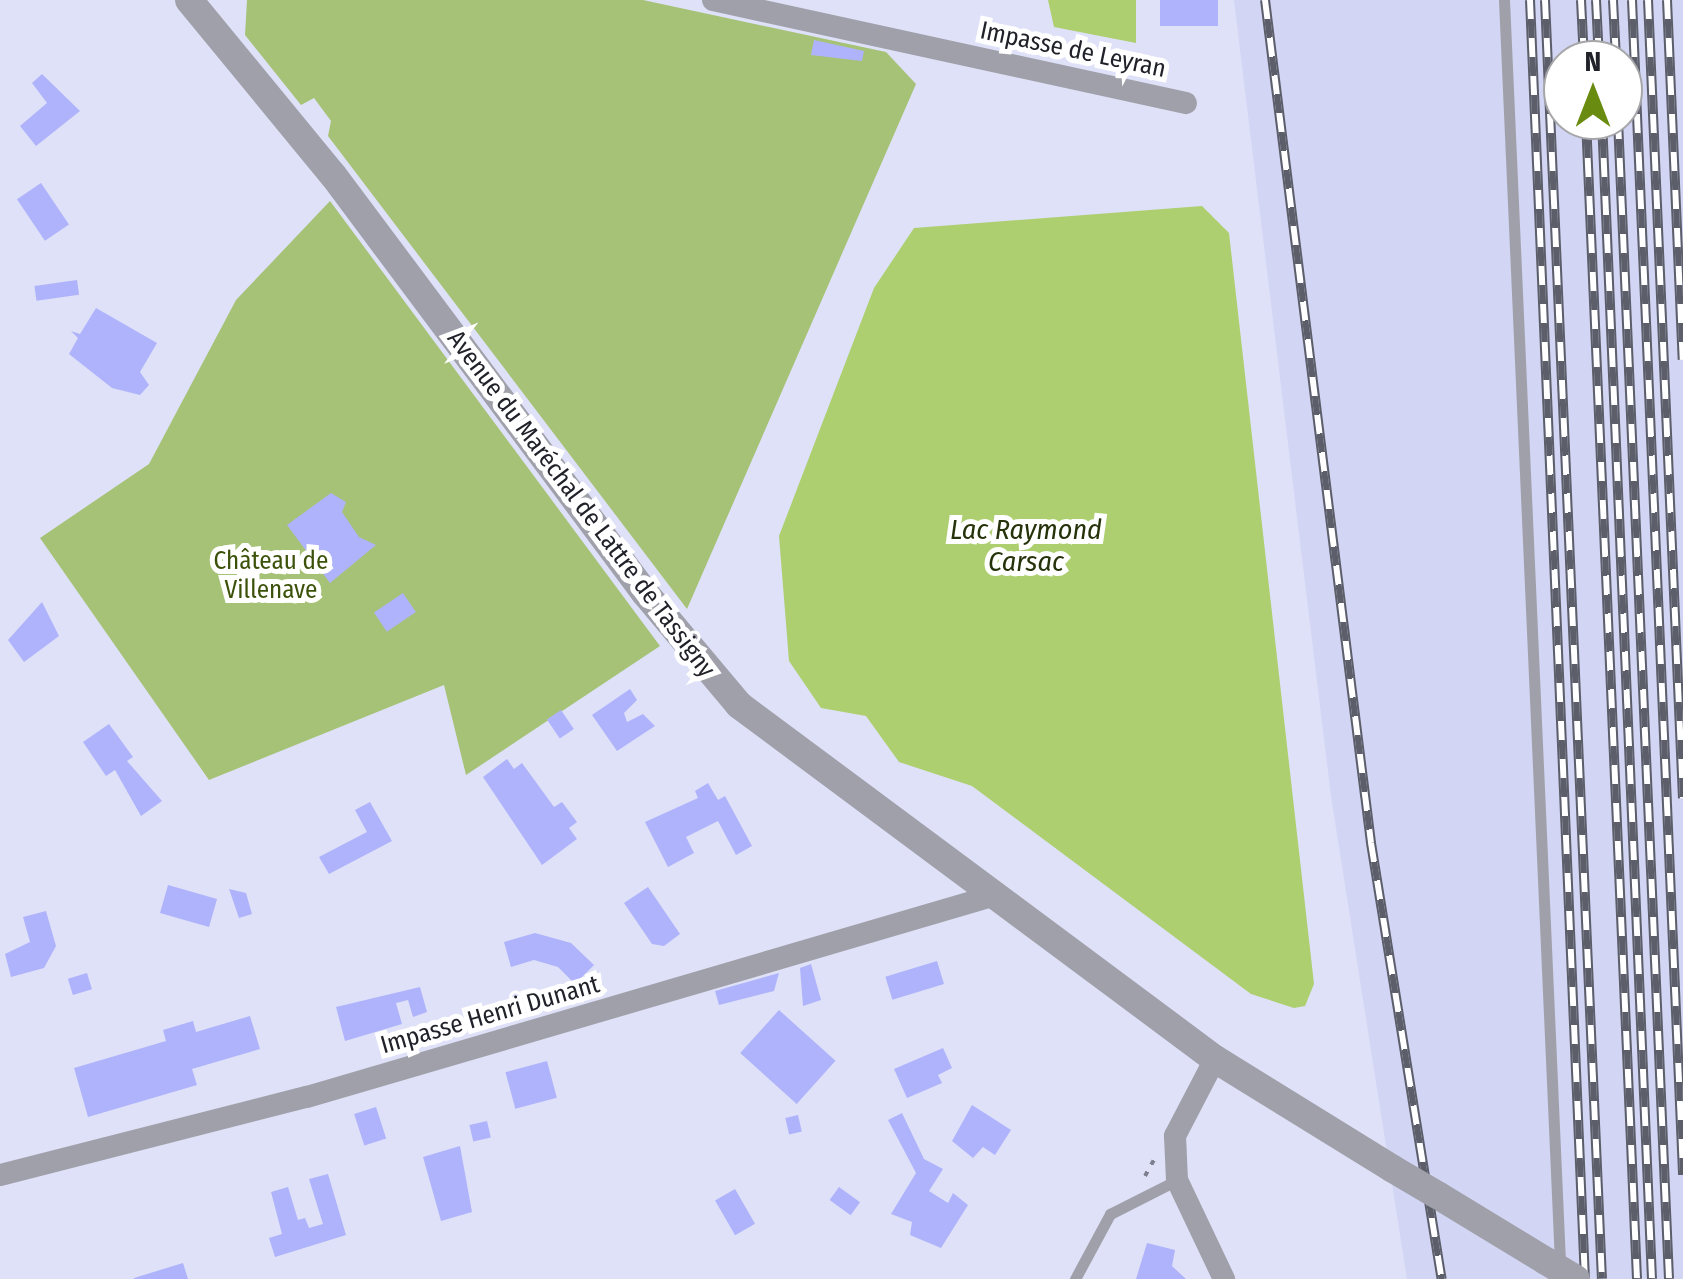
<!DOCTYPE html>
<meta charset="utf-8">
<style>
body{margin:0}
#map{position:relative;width:1683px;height:1279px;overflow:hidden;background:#dee1f7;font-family:"Fira Sans Condensed",sans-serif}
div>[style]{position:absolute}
.built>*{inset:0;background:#d2d5f3}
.green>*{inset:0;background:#a6c277}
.water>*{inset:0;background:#adcf6f}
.building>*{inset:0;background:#afb3fb;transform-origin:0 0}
.path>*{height:4px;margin-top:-2px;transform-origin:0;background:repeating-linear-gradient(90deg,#7e808f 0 5px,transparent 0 13px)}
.service>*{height:11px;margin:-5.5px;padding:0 5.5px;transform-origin:5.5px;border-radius:5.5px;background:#9fa0a9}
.minor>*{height:22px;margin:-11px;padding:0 11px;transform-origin:11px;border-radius:11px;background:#9fa0a9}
.tertiary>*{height:28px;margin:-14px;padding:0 14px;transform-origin:14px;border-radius:14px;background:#9fa0a9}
.rail>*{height:10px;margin-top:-5px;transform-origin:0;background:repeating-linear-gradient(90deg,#fff 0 19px,#5c5e6a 0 38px);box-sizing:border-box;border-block:2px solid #5c5e6a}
.tertiary-bridge>*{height:28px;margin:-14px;padding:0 14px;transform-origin:14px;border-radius:14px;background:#9fa0a9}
span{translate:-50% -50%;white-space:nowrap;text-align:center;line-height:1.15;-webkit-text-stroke:10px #fff;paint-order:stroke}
.street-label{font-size:25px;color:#202129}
.park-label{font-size:25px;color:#3c510a}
.water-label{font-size:28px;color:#25320a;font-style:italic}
.north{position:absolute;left:1543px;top:40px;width:100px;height:100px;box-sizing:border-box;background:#fff;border:2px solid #a6a6a9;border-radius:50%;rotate:0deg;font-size:28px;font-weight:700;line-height:40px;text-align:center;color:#202129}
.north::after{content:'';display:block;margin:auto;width:35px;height:45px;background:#698b0f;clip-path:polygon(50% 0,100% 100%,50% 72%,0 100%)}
</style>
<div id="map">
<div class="built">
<i style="clip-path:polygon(evenodd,1234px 0,1683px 0,1683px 1279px,1407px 1279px,1331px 796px,1234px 0,1563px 60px,1623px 60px,1623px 120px,1563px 120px,1563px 60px)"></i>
</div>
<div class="green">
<i style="clip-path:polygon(247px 0,643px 0,886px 52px,916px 84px,687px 609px,328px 136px,331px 121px,314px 98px,301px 105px,245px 35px)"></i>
<i style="clip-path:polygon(330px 201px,660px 646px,466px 775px,444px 685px,209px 780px,40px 538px,149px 464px,236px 300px)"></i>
</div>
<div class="water">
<i style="clip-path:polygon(1048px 0,1136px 0,1136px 43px,1054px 27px)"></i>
<i style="clip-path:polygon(1202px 206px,1229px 233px,1314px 984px,1305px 1006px,1294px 1008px,1251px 994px,972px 786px,899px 762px,866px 716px,821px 708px,789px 661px,779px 536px,874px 288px,914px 228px)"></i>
</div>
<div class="building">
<i style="left:1160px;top:0;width:58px;height:26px"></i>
<i style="clip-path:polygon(814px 40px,864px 51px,862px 61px,811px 55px)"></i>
<i style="clip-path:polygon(42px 74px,80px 111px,36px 146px,20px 126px,47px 103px,32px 83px)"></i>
<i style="left:41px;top:183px;width:50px;height:29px;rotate:56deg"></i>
<i style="left:77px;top:280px;width:15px;height:43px;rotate:82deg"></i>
<i style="clip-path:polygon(96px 308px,157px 343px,140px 372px,149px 385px,140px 395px,112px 388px,69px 354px,78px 338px,71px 331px,80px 334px)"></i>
<i style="clip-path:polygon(331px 493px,346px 502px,342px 512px,359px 537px,376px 545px,330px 583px,287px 525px)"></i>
<i style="left:403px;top:593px;width:23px;height:35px;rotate:56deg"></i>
<i style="clip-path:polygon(42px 602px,59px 636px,24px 662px,8px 640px)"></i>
<i style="clip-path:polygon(630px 689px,637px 700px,624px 713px,627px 722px,643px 714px,655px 726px,617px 751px,592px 715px)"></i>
<i style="left:561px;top:710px;width:23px;height:17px;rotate:56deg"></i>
<i style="clip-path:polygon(109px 724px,133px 757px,127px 761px,162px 801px,141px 816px,115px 770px,106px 776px,83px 742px)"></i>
<i style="clip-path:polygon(507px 759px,514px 769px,522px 763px,554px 807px,562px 802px,577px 822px,569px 828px,577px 839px,542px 865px,483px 777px)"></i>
<i style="clip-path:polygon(708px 783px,718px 800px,725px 796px,752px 846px,736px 855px,718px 821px,686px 837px,694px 853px,668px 867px,645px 822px,698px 798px,695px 791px)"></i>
<i style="clip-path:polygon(370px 802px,392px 841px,329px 874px,319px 857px,367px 832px,355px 810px)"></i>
<i style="left:168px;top:885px;width:51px;height:29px;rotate:16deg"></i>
<i style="clip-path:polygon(648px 887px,680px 934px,664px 946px,652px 944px,624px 903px)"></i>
<i style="clip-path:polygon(229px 889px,246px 893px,252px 914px,239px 918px)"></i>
<i style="clip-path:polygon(46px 911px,56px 946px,44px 968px,11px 977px,5px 954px,30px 942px,23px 917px)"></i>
<i style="clip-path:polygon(535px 933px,571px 943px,594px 965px,575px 984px,558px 967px,534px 960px,511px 967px,504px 942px)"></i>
<i style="left:937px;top:961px;width:24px;height:54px;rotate:73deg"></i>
<i style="clip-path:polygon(811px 964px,821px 1000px,803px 1006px,800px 968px)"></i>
<i style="left:87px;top:973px;width:17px;height:20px;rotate:73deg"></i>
<i style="clip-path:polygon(779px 973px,774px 991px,719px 1005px,715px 991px)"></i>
<i style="clip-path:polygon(420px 987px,427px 1012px,413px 1017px,408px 1000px,396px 1003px,402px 1024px,345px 1041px,336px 1007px)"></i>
<i style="left:779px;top:1010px;width:76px;height:58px;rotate:42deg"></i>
<i style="clip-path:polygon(250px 1016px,260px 1049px,192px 1069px,197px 1085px,88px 1117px,74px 1068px,166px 1041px,163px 1030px,193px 1021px,196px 1032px)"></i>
<i style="clip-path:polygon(943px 1048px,952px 1068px,938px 1075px,942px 1083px,907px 1098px,894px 1069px)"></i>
<i style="left:547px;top:1061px;width:38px;height:43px;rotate:75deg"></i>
<i style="clip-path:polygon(972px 1105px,1011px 1130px,995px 1155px,983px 1147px,973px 1158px,952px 1141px)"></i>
<i style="left:376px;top:1107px;width:33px;height:23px;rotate:72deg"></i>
<i style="clip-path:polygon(902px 1113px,924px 1159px,943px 1169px,929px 1191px,948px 1203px,953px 1193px,968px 1205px,941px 1248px,910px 1235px,912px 1222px,891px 1214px,916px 1173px,888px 1120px)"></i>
<i style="left:798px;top:1115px;width:17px;height:13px;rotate:77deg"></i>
<i style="left:487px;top:1121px;width:17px;height:18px;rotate:77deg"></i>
<i style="clip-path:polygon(460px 1146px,472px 1212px,441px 1221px,423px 1157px)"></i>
<i style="clip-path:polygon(328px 1174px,346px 1235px,275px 1257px,269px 1238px,282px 1234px,271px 1192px,288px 1187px,298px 1220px,305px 1218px,309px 1228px,323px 1224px,309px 1179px)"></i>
<i style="left:839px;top:1187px;width:26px;height:16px;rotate:36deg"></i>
<i style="left:735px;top:1189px;width:40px;height:23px;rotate:60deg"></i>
<i style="clip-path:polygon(1147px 1243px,1175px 1250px,1172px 1266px,1186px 1279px,1136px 1279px)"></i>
<i style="clip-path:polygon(183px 1263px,188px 1279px,134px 1279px,134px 1278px)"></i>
</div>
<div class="path">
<i style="left:1145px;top:1176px;width:18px;rotate:-61deg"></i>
</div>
<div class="service">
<i style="left:1504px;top:0;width:1265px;rotate:87.46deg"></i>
<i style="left:1075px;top:1279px;width:74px;rotate:-61.7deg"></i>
<i style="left:1110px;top:1214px;width:75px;rotate:-26.9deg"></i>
</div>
<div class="minor">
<i style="left:713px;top:0;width:484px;rotate:12.3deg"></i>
<i style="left:1215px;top:1059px;width:87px;rotate:117.5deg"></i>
<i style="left:1175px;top:1136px;width:44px;rotate:87.4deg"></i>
<i style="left:1177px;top:1180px;width:110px;rotate:64.6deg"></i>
<i style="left:0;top:1175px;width:317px;rotate:-14.3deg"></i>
<i style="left:307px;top:1097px;width:714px;rotate:-16.35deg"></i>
</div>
<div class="tertiary">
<i style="left:189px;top:0;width:227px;rotate:50.6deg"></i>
<i style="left:333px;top:175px;width:522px;rotate:53.26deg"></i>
<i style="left:645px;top:593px;width:146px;rotate:50deg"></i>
<i style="left:739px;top:705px;width:593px;rotate:36.64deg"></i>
<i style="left:1215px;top:1059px;width:209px;rotate:31.7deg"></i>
<i style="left:1439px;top:1196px;width:125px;rotate:31.3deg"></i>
</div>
<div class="rail">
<i style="left:1265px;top:0;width:850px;rotate:82.83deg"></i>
<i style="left:1371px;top:843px;width:442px;rotate:80.8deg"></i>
<i style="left:1530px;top:0;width:1280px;rotate:87.54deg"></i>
<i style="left:1545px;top:0;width:1280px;rotate:87.45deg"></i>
<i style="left:1581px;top:0;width:60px;rotate:87.1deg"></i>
<i style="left:1596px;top:0;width:60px;rotate:87.1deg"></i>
<i style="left:1613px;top:0;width:60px;rotate:87.1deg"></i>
<i style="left:1632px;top:0;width:1176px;rotate:87.51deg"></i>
<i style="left:1648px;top:0;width:799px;rotate:87.49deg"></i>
<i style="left:1667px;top:0;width:360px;rotate:87.5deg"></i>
<i style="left:1586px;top:120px;width:1160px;rotate:87.48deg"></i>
<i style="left:1602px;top:120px;width:1160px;rotate:87.53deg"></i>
<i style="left:1618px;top:120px;width:1160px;rotate:87.48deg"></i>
</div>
<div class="tertiary-bridge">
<i style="left:1393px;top:1169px;width:53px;rotate:30.4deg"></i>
<i style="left:1546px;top:1261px;width:35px;rotate:31deg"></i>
</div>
<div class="street-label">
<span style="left:1073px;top:50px;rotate:12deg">Impasse de Leyran</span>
<span style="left:581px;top:504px;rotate:53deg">Avenue du Maréchal de Lattre de Tassigny</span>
<span style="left:490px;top:1015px;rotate:-16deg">Impasse Henri Dunant</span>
</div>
<div class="park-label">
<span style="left:271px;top:576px">Château de<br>Villenave</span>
</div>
<div class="water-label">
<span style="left:1026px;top:546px">Lac Raymond<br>Carsac</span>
</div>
<div class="north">N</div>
</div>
